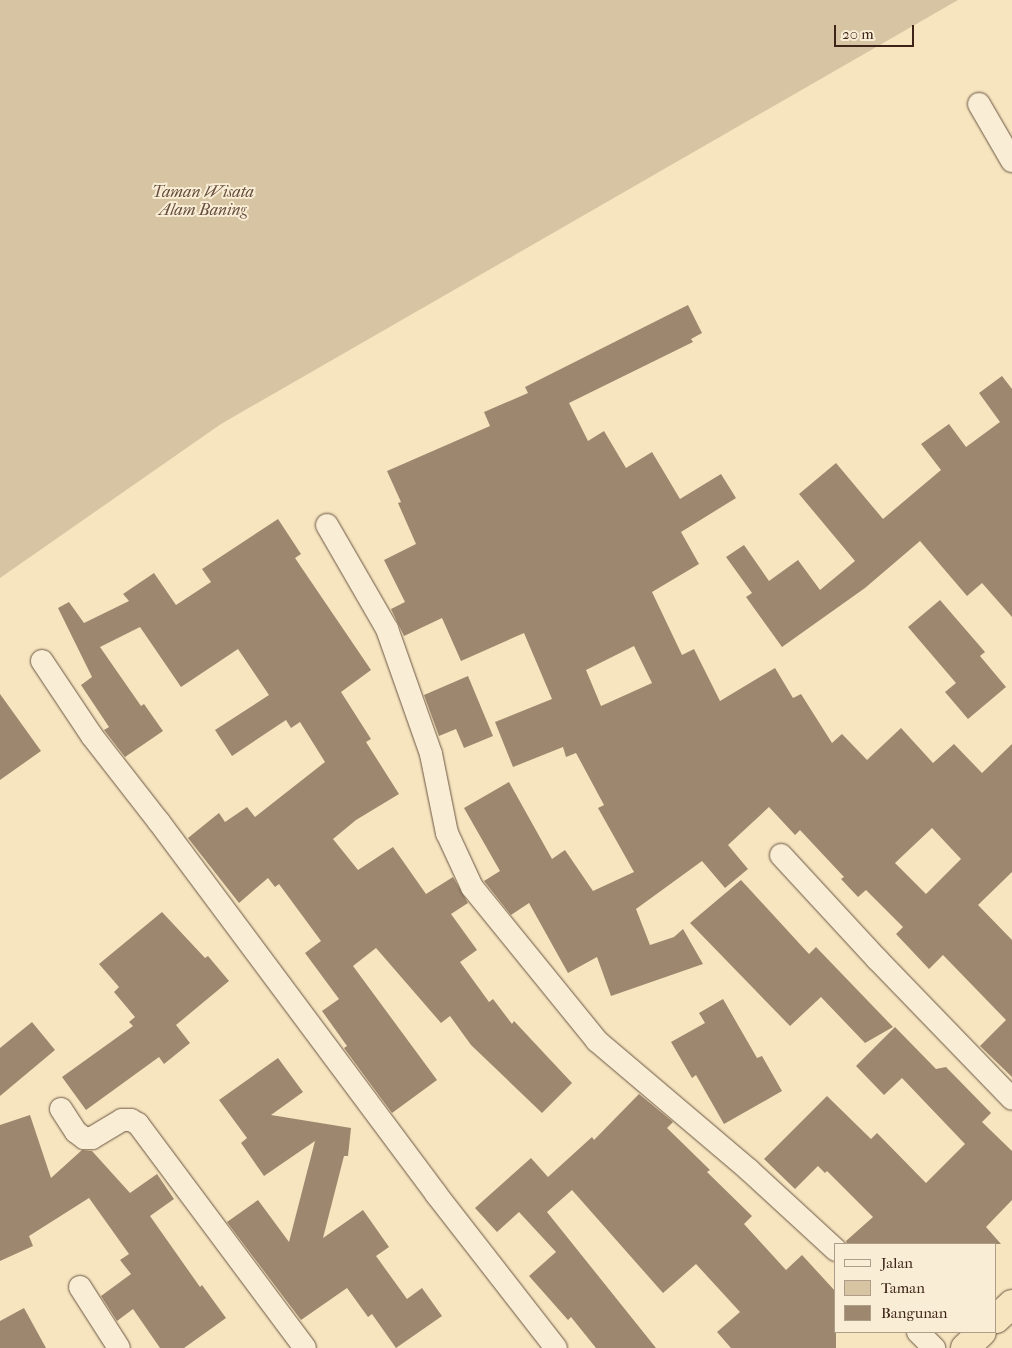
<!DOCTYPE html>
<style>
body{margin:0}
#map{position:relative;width:1012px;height:1348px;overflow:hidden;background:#f6e5bf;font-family:"IM FELL French Canon",serif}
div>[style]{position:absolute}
.green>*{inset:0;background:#d7c4a3}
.building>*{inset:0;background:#9d886f}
.roads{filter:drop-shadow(0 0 1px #6b5442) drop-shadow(0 0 1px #6b5442)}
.street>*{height:22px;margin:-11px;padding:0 11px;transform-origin:11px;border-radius:11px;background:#f9eed5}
.highway>*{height:28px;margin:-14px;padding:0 14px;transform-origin:14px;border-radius:14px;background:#f6e5bf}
span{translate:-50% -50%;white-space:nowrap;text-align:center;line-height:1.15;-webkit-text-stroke:4px #f9eed5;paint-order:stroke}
.park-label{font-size:16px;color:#644b3b;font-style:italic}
.legend{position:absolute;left:834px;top:1243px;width:162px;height:90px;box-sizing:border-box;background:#f9eed5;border:1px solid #ae9d89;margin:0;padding:6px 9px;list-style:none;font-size:15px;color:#3d2318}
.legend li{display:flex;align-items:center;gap:10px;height:25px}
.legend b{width:25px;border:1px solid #ae9d89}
.scale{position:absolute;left:834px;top:25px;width:80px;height:22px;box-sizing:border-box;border:2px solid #3d2318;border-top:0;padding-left:6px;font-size:15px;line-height:18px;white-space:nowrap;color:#3d2318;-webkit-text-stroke:4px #f9eed5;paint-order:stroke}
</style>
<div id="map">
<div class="green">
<i style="clip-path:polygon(0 0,958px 0,221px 424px,0 578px)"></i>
</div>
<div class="building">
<i style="clip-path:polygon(evenodd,688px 305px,702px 333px,691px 339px,693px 342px,569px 403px,588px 441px,604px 431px,626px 468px,652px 452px,680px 499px,721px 474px,736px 498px,681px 532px,699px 564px,652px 592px,682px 655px,694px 649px,720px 701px,775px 668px,793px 698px,801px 694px,832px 743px,842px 734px,867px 760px,901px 728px,933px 763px,954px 744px,982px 773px,1012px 744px,1012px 872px,978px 905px,1012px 940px,1012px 1077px,980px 1046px,1006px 1020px,943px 955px,929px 969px,896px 934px,903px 927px,866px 890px,858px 897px,841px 879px,844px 877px,800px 830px,795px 835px,769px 807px,728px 845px,748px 869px,725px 888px,702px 861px,636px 909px,650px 945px,674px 937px,683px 929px,703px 964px,611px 996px,597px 957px,568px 973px,529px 903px,511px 915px,484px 881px,500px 871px,464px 808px,509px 782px,552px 859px,565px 850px,593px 891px,634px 872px,598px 808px,604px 805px,576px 753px,566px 757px,563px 747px,513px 767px,495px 722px,552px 699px,524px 633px,461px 661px,442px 618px,404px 636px,391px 609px,405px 602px,384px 560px,416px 544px,398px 503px,401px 502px,387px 471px,490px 426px,484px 412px,528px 393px,525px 387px,688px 305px,634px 646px,652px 683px,601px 706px,586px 670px,634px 646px,688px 305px,932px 828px,961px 859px,926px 894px,895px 863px,932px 828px)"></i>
<i style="clip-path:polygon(1002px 376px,1012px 389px,1012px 617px,982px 583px,967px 596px,920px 541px,865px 588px,782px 647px,746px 597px,752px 593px,726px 557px,744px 545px,769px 581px,798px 560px,820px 590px,855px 561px,799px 494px,836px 463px,883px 519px,941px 470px,921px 444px,949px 424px,966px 447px,1000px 422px,979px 393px)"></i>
<i style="clip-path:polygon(278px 519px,301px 554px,295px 558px,371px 670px,341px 692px,371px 739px,366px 742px,399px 794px,356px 820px,333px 839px,358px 870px,393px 847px,426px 894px,453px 877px,468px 903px,451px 914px,477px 950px,460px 962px,489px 1002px,493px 999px,512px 1024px,514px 1021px,572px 1083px,542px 1113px,471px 1045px,450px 1016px,441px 1023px,376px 948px,353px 966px,437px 1080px,392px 1113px,344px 1048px,347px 1046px,322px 1011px,339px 999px,305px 953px,321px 941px,279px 884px,275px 887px,268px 878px,239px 903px,188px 838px,219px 813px,225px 822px,247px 807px,255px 817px,325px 762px,300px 722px,291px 728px,286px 720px,232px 756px,215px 730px,269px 695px,238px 649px,181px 687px,140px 627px,100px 647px,141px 706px,144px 704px,163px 731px,125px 757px,104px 730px,109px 727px,81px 685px,92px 677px,58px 608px,69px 602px,84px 623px,129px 601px,123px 594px,154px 573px,176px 605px,211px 582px,202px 569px)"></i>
<i style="clip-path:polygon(940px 600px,985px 652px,980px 656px,1006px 687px,968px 719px,945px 692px,956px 683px,908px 627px)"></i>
<i style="clip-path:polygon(468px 676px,493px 736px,464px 748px,456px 729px,439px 736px,424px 695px)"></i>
<i style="clip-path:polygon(0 694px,41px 751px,0 780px)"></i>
<i style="clip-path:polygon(741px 880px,809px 954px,816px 947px,893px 1027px,865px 1043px,821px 997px,790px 1026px,690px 923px)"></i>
<i style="clip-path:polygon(162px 912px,205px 958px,208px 956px,229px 981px,176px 1025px,190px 1043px,164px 1064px,159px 1057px,86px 1110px,62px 1077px,133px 1026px,129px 1022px,135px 1017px,114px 992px,119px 987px,99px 964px)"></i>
<i style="clip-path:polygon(723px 999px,757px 1058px,762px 1056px,782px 1091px,724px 1124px,696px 1075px,692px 1078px,671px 1042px,705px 1023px,699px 1013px)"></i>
<i style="clip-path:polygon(32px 1022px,55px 1050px,0 1096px,0 1048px)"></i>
<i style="clip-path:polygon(895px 1027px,936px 1069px,946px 1067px,991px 1113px,982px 1122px,1012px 1151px,1012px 1200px,986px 1227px,1001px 1244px,847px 1244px,846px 1241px,873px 1217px,827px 1171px,825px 1173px,818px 1166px,795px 1189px,764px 1159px,827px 1096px,871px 1139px,877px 1133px,926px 1183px,965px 1144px,902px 1078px,884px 1095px,856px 1066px)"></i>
<i style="clip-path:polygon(278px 1058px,303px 1092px,271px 1115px,351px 1128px,348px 1156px,344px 1156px,323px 1238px,363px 1210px,389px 1247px,376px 1256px,407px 1299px,422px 1288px,442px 1316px,396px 1348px,372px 1314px,368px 1317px,347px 1288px,301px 1320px,227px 1222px,258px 1200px,289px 1242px,315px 1141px,264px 1176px,241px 1143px,247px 1138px,219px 1100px)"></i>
<i style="clip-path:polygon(639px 1094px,673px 1122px,667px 1128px,710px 1170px,707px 1172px,752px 1216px,744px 1224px,786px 1270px,802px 1255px,836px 1292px,836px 1348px,731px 1348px,717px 1332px,740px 1312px,696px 1264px,663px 1293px,572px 1190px,547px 1212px,656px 1348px,596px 1348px,571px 1317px,568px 1320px,529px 1276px,556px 1252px,519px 1212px,497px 1232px,475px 1208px,531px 1158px,548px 1177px,592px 1137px,594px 1140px)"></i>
<i style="clip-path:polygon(30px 1115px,51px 1178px,82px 1150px,92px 1151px,130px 1193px,157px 1174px,174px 1199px,150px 1216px,200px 1287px,202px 1285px,226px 1318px,184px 1348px,160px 1348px,133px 1309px,117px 1321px,101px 1296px,131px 1274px,120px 1260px,129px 1254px,89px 1198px,29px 1236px,33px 1246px,0 1261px,0 1125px)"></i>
<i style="clip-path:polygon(24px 1308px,46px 1348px,0 1348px,0 1321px)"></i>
</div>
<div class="roads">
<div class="street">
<i style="left:979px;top:104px;width:66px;rotate:59.9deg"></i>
<i style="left:327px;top:525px;width:120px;rotate:60deg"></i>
<i style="left:387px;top:629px;width:133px;rotate:70.6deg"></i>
<i style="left:431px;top:754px;width:81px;rotate:78.6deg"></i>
<i style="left:447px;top:833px;width:60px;rotate:65.2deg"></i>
<i style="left:472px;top:887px;width:198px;rotate:50.9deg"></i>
<i style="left:597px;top:1041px;width:199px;rotate:40.3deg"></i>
<i style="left:749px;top:1170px;width:118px;rotate:42.6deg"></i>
<i style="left:42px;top:661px;width:90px;rotate:56.3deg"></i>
<i style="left:92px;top:736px;width:109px;rotate:52.1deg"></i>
<i style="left:159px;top:822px;width:464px;rotate:53.3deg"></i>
<i style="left:436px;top:1194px;width:195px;rotate:52.1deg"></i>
<i style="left:781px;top:855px;width:142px;rotate:47.3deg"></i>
<i style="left:877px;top:959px;width:194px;rotate:46deg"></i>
<i style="left:61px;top:1109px;width:27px;rotate:57deg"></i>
<i style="left:76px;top:1132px;width:10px;rotate:37deg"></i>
<i style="left:84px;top:1138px;width:8px"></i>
<i style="left:92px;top:1138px;width:35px;rotate:-31deg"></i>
<i style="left:122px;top:1120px;width:9px"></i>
<i style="left:131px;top:1120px;width:8px;rotate:30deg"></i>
<i style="left:138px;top:1124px;width:279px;rotate:53.3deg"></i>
<i style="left:80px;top:1287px;width:72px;rotate:57.4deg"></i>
<i style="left:918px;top:1332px;width:23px;rotate:45deg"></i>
</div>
<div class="highway">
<i style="left:996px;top:1319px;width:22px;rotate:-43deg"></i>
<i style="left:965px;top:1348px;width:23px;rotate:-43deg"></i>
</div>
</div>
<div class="park-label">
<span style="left:203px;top:201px">Taman Wisata<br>Alam Baning</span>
</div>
<ul class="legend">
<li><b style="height:6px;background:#f9eed5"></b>Jalan</li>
<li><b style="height:14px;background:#d7c4a3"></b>Taman</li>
<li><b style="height:14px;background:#9d886f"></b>Bangunan</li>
</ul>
<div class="scale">20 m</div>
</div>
